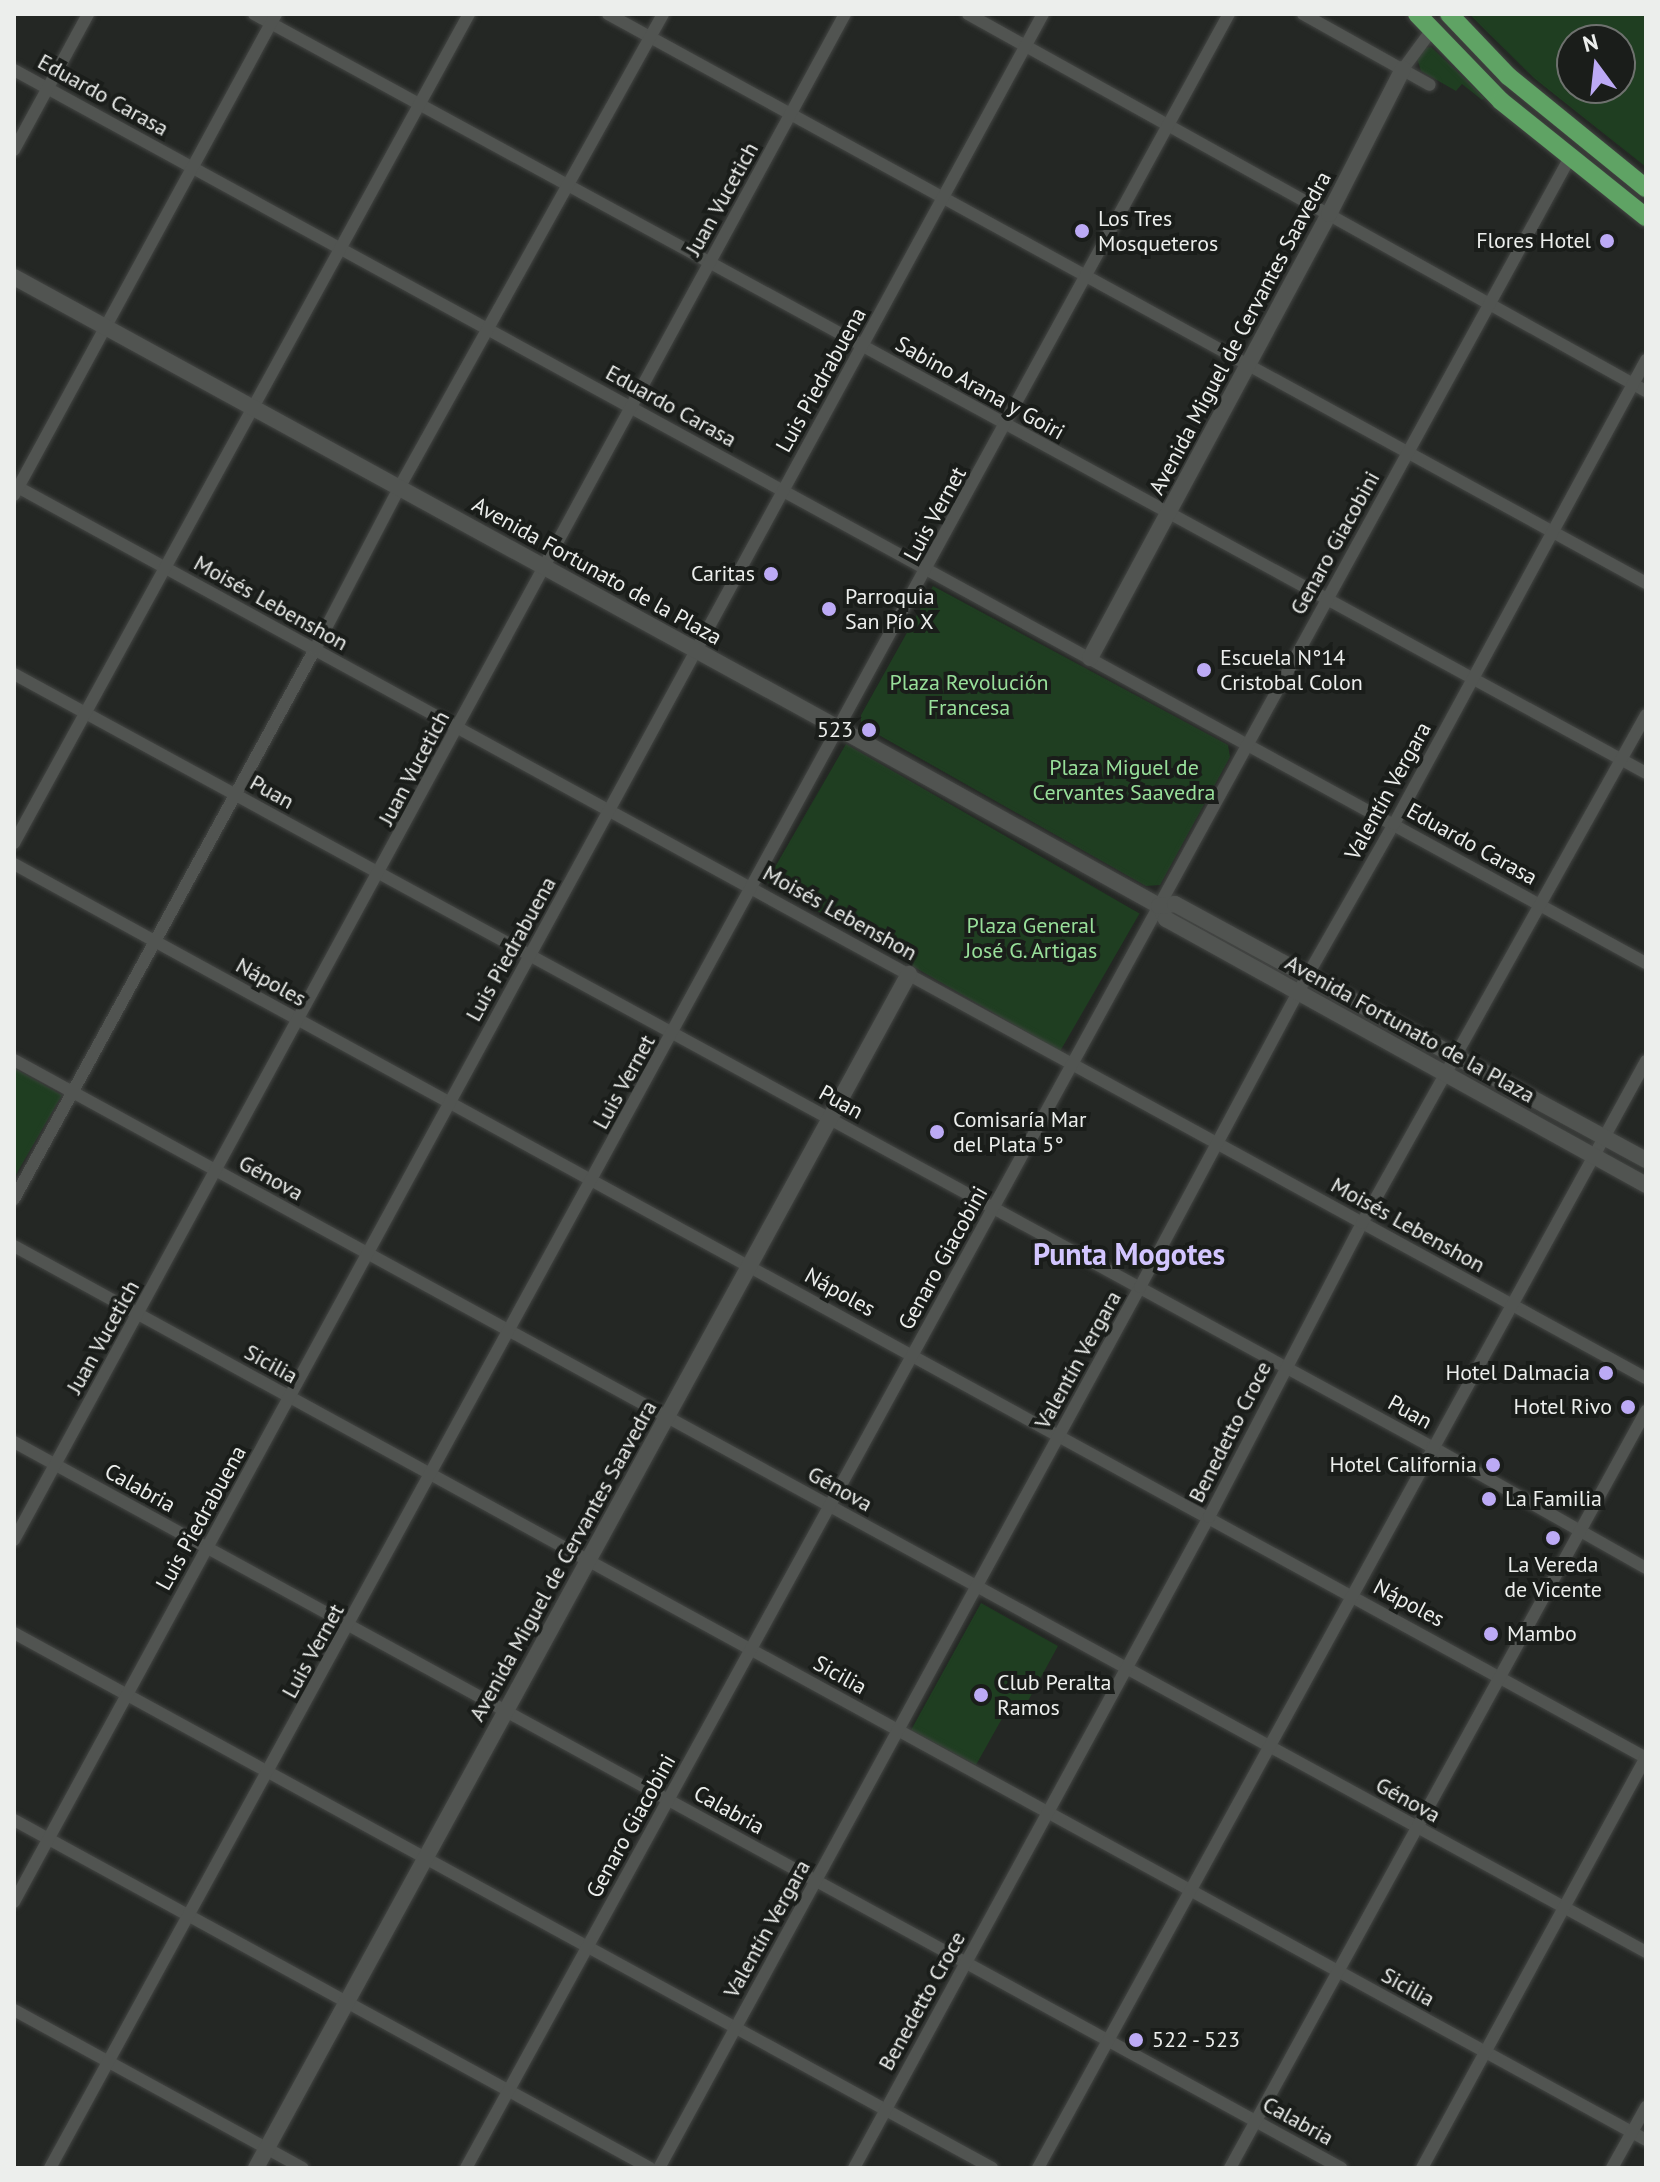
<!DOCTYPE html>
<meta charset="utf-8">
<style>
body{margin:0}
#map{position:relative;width:1660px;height:2182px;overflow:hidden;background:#242724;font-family:"PT Sans",sans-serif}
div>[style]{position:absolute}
.green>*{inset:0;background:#1f3e21;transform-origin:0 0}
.roads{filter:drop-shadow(0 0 2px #434543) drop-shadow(0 0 2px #434543)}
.street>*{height:12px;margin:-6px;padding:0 6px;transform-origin:6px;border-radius:6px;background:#515451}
.secondary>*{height:16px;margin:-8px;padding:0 8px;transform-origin:8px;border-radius:8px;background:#515451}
.primary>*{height:18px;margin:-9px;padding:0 9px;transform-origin:9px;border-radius:9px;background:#5fa364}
.dots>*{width:22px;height:22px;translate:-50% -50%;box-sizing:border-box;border:4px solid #1a1d1a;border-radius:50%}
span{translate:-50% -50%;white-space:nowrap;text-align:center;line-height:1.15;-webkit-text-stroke:8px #1a1d1a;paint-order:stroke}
.street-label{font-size:22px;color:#eceeec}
.poi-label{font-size:22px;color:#eceeec}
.left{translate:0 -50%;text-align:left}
.right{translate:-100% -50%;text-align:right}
.park-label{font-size:22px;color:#98df9a}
.district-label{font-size:30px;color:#d2c5fe;font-weight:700}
.frame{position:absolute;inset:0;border:16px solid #eceeec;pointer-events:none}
.north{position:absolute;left:1556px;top:24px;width:80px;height:80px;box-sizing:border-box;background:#1a1d1a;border:2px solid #6e716e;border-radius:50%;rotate:345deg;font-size:22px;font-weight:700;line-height:32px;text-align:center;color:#eceeec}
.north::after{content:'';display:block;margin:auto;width:28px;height:36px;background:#bcaaf5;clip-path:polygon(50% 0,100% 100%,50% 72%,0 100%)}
</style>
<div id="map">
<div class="green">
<i style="clip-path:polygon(evenodd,1469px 14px,1646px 14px,1646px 167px,1535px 79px,1469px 14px,1572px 40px,1620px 40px,1620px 88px,1572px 88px,1572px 40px)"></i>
<i style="clip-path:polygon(1431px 47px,1485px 98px,1482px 100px,1462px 84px,1456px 91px,1421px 71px,1417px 58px,1425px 48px)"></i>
<i style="clip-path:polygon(933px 586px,1228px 745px,1230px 757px,1160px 885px,1146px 886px,861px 725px,861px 715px)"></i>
<i style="left:846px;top:744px;width:339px;height:159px;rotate:30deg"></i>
<i style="clip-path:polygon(14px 1068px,62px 1095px,14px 1178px)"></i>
<i style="clip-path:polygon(981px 1603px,1058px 1646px,1022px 1712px,1009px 1706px,976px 1765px,911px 1730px)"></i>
</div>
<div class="roads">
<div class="street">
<i style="left:254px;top:14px;width:1585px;rotate:28.6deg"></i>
<i style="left:608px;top:14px;width:1184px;rotate:28.73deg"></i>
<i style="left:968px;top:14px;width:776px;rotate:29.08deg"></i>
<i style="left:1303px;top:14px;width:145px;rotate:29.2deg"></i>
<i style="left:1403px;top:69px;width:47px;rotate:-53.6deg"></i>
<i style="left:14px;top:70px;width:1860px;rotate:28.69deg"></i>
<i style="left:14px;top:150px;width:155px;rotate:-61.4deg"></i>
<i style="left:14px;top:485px;width:1860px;rotate:28.69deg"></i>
<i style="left:14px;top:495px;width:548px;rotate:-61.42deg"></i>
<i style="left:14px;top:674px;width:1615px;rotate:28.6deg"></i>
<i style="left:1432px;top:1447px;width:246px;rotate:29.5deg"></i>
<i style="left:14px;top:843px;width:946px;rotate:-61.24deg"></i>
<i style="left:14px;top:864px;width:1861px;rotate:28.71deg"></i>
<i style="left:14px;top:1060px;width:1860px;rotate:28.66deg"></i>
<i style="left:14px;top:1199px;width:627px;rotate:-61.31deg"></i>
<i style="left:315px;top:649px;width:182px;rotate:-62.4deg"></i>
<i style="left:399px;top:488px;width:543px;rotate:-60.88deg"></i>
<i style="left:14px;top:1246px;width:1861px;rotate:28.71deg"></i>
<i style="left:14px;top:1442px;width:1513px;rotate:28.68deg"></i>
<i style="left:14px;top:1540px;width:1738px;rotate:-61.43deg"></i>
<i style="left:14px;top:1633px;width:1115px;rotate:28.68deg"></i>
<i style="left:14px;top:1820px;width:725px;rotate:28.69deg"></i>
<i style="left:14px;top:1902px;width:2150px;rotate:-61.41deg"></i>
<i style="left:14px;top:2010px;width:329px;rotate:28.7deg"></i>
<i style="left:50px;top:2168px;width:2456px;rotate:-61.31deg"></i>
<i style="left:466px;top:2168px;width:2294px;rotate:-61.23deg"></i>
<i style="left:659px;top:2168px;width:1004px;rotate:-61.37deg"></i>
<i style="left:1140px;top:1287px;width:335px;rotate:-61.8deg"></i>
<i style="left:1298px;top:992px;width:193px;rotate:-60.3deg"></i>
<i style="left:1394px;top:824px;width:528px;rotate:-61.49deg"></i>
<i style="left:854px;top:2168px;width:742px;rotate:-61.4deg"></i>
<i style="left:1209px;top:1517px;width:331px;rotate:-62.5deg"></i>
<i style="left:1362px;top:1223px;width:582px;rotate:-60.79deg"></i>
<i style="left:1038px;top:2168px;width:1263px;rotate:-61.22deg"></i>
<i style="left:1230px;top:2168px;width:864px;rotate:-61.21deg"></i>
<i style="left:1422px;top:2168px;width:468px;rotate:-61.4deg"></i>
<i style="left:1612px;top:2168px;width:70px;rotate:-60.9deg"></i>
</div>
<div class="secondary">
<i style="left:14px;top:277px;width:942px;rotate:28.69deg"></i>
<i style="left:840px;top:729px;width:365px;rotate:29deg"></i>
<i style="left:1159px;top:906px;width:15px;rotate:62deg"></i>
<i style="left:1166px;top:919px;width:549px;rotate:28.99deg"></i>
<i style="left:1090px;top:658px;width:504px;rotate:-61.71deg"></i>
<i style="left:1329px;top:214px;width:163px;rotate:-63deg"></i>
<i style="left:1159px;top:906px;width:16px;rotate:-7deg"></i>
<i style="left:1175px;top:904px;width:536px;rotate:28.53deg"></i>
<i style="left:256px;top:2168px;width:1361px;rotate:-61.33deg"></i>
</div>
<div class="primary">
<i style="left:1417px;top:14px;width:121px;rotate:46deg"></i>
<i style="left:1501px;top:101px;width:186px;rotate:38.7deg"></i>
<i style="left:1449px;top:14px;width:86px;rotate:46.4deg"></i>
<i style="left:1508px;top:76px;width:178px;rotate:39.1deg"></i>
</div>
</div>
<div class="dots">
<i style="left:1082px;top:231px;background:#bcaaf5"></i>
<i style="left:1607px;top:241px;background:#bcaaf5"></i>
<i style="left:771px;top:574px;background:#bcaaf5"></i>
<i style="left:829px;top:609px;background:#bcaaf5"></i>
<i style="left:1204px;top:670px;background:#bcaaf5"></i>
<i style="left:869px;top:730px;background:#bcaaf5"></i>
<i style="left:937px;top:1132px;background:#bcaaf5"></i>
<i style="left:1606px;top:1373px;background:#bcaaf5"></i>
<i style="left:1628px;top:1407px;background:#bcaaf5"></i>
<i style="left:1493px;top:1465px;background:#bcaaf5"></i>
<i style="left:1489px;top:1499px;background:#bcaaf5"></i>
<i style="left:1553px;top:1538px;background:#bcaaf5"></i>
<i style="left:1491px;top:1634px;background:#bcaaf5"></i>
<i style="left:981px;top:1695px;background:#bcaaf5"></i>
<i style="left:1136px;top:2040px;background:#bcaaf5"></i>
</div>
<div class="street-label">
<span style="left:103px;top:95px;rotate:29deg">Eduardo Carasa</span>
<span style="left:722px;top:199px;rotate:-61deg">Juan Vucetich</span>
<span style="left:1240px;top:333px;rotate:-62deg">Avenida Miguel de Cervantes Saavedra</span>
<span style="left:821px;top:380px;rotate:-61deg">Luis Piedrabuena</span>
<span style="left:980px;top:388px;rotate:29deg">Sabino Arana y Goiri</span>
<span style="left:671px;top:406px;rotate:29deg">Eduardo Carasa</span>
<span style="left:935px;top:514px;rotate:-61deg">Luis Vernet</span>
<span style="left:1335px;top:543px;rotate:-61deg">Genaro Giacobini</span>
<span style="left:597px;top:571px;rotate:29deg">Avenida Fortunato de la Plaza</span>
<span style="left:271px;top:603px;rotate:29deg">Moisés Lebenshon</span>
<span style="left:414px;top:768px;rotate:-62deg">Juan Vucetich</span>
<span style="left:1388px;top:791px;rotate:-61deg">Valentín Vergara</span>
<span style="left:272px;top:792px;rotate:29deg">Puan</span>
<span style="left:1472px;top:844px;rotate:29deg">Eduardo Carasa</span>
<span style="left:840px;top:913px;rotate:29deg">Moisés Lebenshon</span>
<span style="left:511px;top:949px;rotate:-61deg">Luis Piedrabuena</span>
<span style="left:271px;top:982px;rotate:29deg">Nápoles</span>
<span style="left:1410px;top:1029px;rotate:29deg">Avenida Fortunato de la Plaza</span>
<span style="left:624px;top:1082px;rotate:-61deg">Luis Vernet</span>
<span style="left:841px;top:1102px;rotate:29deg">Puan</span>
<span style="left:271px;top:1178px;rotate:29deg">Génova</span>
<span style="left:1408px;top:1225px;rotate:29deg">Moisés Lebenshon</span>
<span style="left:943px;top:1258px;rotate:-61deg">Genaro Giacobini</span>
<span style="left:840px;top:1292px;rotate:29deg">Nápoles</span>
<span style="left:103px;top:1337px;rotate:-61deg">Juan Vucetich</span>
<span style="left:1078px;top:1360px;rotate:-61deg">Valentín Vergara</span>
<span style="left:271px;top:1364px;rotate:29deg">Sicilia</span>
<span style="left:1410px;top:1412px;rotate:29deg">Puan</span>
<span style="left:1230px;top:1432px;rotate:-63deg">Benedetto Croce</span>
<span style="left:140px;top:1488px;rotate:29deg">Calabria</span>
<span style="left:840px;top:1489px;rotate:29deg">Génova</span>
<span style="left:201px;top:1518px;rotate:-61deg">Luis Piedrabuena</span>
<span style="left:563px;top:1561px;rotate:-61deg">Avenida Miguel de Cervantes Saavedra</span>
<span style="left:1409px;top:1603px;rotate:28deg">Nápoles</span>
<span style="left:313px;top:1651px;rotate:-61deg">Luis Vernet</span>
<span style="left:840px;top:1675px;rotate:29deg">Sicilia</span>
<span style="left:1408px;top:1800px;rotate:29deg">Génova</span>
<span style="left:729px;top:1810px;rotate:29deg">Calabria</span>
<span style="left:631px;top:1826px;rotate:-61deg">Genaro Giacobini</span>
<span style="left:767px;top:1929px;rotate:-61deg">Valentín Vergara</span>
<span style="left:1408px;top:1987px;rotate:29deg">Sicilia</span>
<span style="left:922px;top:2001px;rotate:-61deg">Benedetto Croce</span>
<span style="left:1298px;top:2121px;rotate:29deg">Calabria</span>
</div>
<div class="poi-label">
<span class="left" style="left:1098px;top:231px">Los Tres<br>Mosqueteros</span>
<span class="right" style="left:1591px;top:241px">Flores Hotel</span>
<span class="right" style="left:755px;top:574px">Caritas</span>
<span class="left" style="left:845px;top:609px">Parroquia<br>San Pío X</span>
<span class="left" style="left:1220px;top:670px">Escuela N°14<br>Cristobal Colon</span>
<span class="right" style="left:853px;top:730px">523</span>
<span class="left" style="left:953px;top:1132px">Comisaría Mar<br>del Plata 5°</span>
<span class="right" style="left:1590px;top:1373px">Hotel Dalmacia</span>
<span class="right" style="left:1612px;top:1407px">Hotel Rivo</span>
<span class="right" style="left:1477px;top:1465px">Hotel California</span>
<span class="left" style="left:1505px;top:1499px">La Familia</span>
<span style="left:1553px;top:1577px">La Vereda<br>de Vicente</span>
<span class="left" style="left:1507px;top:1634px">Mambo</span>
<span class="left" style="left:997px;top:1695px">Club Peralta<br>Ramos</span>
<span class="left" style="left:1152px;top:2040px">522 - 523</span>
</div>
<div class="park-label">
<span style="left:969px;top:695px">Plaza Revolución<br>Francesa</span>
<span style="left:1124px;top:780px">Plaza Miguel de<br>Cervantes Saavedra</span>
<span style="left:1031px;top:938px">Plaza General<br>José G. Artigas</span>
</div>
<div class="district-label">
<span style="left:1129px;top:1254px">Punta Mogotes</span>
</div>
<div class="frame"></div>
<div class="north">N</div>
</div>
